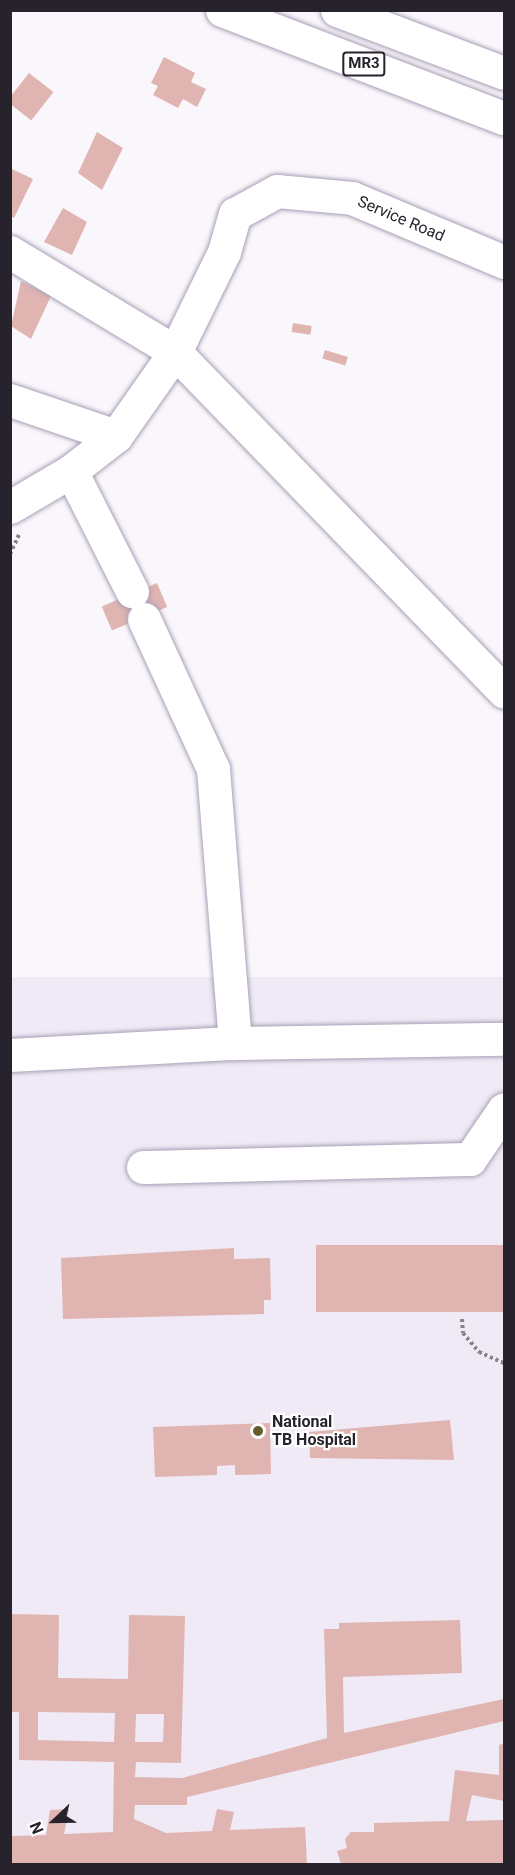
<!DOCTYPE html>
<style>
body{margin:0}
#map{position:relative;width:515px;height:1875px;overflow:hidden;background:#faf7fc;font-family:Roboto,sans-serif}
div>[style]{position:absolute}
.built>*{inset:0;background:#efeaf6;transform-origin:0 0}
.building>*{inset:0;background:#e0b4b1;transform-origin:0 0}
.path>*{height:4px;margin-top:-2px;transform-origin:0;background:repeating-linear-gradient(90deg,#86838a 0 3px,transparent 0 6px)}
.roads{filter:drop-shadow(0 0 2px #a99fb6) drop-shadow(0 0 2px #a99fb6)}
.minor>*{height:33px;margin:-16.5px;padding:0 16.5px;transform-origin:16.5px;border-radius:16.5px;background:#fff}
.highway>*{height:33px;margin:-16.5px;padding:0 16.5px;transform-origin:16.5px;border-radius:16.5px;background:#fff}
.dots>*{width:16px;height:16px;translate:-50% -50%;box-sizing:border-box;border:3px solid #fff;border-radius:50%}
span{translate:-50% -50%;white-space:nowrap;text-align:center;line-height:1.15;-webkit-text-stroke:4.5px #fff;paint-order:stroke}
.shield-label span{padding:2px 4px;background:#fff;border:2px solid;border-radius:4px;-webkit-text-stroke-width:0}
.shield-label{font-size:15px;color:#27232c;font-weight:700}
.street-label{font-size:16px;color:#27232c}
.poi-label{font-size:16px;color:#27232c;font-weight:700}
.left{translate:0 -50%;text-align:left}
.frame{position:absolute;inset:0;border:12px solid #27232c;pointer-events:none}
.north{position:absolute;left:24px;top:1791px;width:60px;height:60px;-webkit-text-stroke:4px #fff;paint-order:stroke;rotate:248deg;font-size:16px;font-weight:700;line-height:24px;text-align:center;color:#27232c}
.north::after{content:'';display:block;margin:auto;width:21px;height:27px;background:#27232c;clip-path:polygon(50% 0,100% 100%,50% 72%,0 100%)}
</style>
<div id="map">
<div class="built">
<i style="left:504px;top:977px;width:887px;height:494px;rotate:90deg"></i>
</div>
<div class="building">
<i style="clip-path:polygon(164px 57px,195px 73px,191px 82px,206px 89px,197px 107px,183px 99px,178px 108px,153px 95px,158px 86px,151px 83px)"></i>
<i style="left:29px;top:73px;width:31px;height:36px;rotate:38deg"></i>
<i style="clip-path:polygon(97px 132px,123px 148px,102px 190px,78px 173px)"></i>
<i style="clip-path:polygon(12px 169px,33px 179px,14px 218px,10px 216px)"></i>
<i style="clip-path:polygon(63px 208px,87px 222px,72px 255px,44px 242px)"></i>
<i style="clip-path:polygon(21px 281px,51px 296px,31px 339px,11px 326px)"></i>
<i style="left:293px;top:323px;width:19px;height:9px;rotate:9deg"></i>
<i style="left:325px;top:350px;width:24px;height:9px;rotate:17deg"></i>
<i style="left:157px;top:583px;width:26px;height:60px;rotate:67deg"></i>
<i style="left:504px;top:1245px;width:67px;height:188px;rotate:90deg"></i>
<i style="clip-path:polygon(234px 1248px,234px 1259px,270px 1258px,271px 1300px,264px 1300px,264px 1314px,63px 1319px,61px 1258px)"></i>
<i style="clip-path:polygon(450px 1420px,454px 1460px,310px 1458px,309px 1432px)"></i>
<i style="clip-path:polygon(270px 1423px,271px 1474px,235px 1475px,235px 1465px,217px 1466px,217px 1475px,155px 1477px,153px 1427px)"></i>
<i style="clip-path:polygon(evenodd,10px 1614px,59px 1615px,58px 1678px,128px 1679px,129px 1615px,185px 1616px,181px 1763px,136px 1762px,135px 1777px,182px 1778px,327px 1738px,324px 1629px,339px 1629px,339px 1623px,460px 1620px,462px 1673px,343px 1677px,344px 1733px,504px 1699px,504px 1721px,187px 1797px,187px 1805px,135px 1805px,134px 1819px,166px 1833px,212px 1831px,217px 1809px,234px 1812px,230px 1830px,305px 1827px,307px 1864px,10px 1864px,10px 1836px,46px 1835px,50px 1810px,69px 1809px,64px 1834px,113px 1832px,114px 1762px,19px 1760px,19px 1712px,10px 1712px,10px 1614px,38px 1712px,115px 1713px,114px 1742px,38px 1740px,38px 1712px,10px 1614px,136px 1714px,164px 1714px,163px 1742px,135px 1742px,136px 1714px)"></i>
<i style="clip-path:polygon(504px 1743px,504px 1801px,472px 1795px,466px 1821px,504px 1820px,504px 1864px,341px 1864px,337px 1851px,347px 1848px,345px 1839px,351px 1832px,374px 1832px,374px 1823px,449px 1821px,455px 1770px,499px 1775px,499px 1745px)"></i>
</div>
<div class="path">
<i style="left:10px;top:554px;width:23px;rotate:-65deg"></i>
<i style="left:462px;top:1319px;width:14px;rotate:86deg"></i>
<i style="left:463px;top:1333px;width:25px;rotate:50deg"></i>
<i style="left:479px;top:1352px;width:27px;rotate:24deg"></i>
</div>
<div class="roads">
<div class="minor">
<i style="left:10px;top:252px;width:193px;rotate:31.2deg"></i>
<i style="left:175px;top:352px;width:473px;rotate:45.9deg"></i>
<i style="left:10px;top:400px;width:112px;rotate:18.8deg"></i>
<i style="left:71px;top:471px;width:135px;rotate:63.1deg"></i>
<i style="left:10px;top:507px;width:71px;rotate:-30.5deg"></i>
<i style="left:71px;top:471px;width:57px;rotate:-37.9deg"></i>
<i style="left:116px;top:436px;width:103px;rotate:-54.9deg"></i>
<i style="left:175px;top:352px;width:111px;rotate:-63.9deg"></i>
<i style="left:224px;top:252px;width:40px;rotate:-74deg"></i>
<i style="left:235px;top:214px;width:48px;rotate:-28.7deg"></i>
<i style="left:277px;top:191px;width:75px;rotate:5.3deg"></i>
<i style="left:352px;top:198px;width:165px;rotate:22.8deg"></i>
<i style="left:144px;top:619px;width:165px;rotate:65.3deg"></i>
<i style="left:213px;top:769px;width:275px;rotate:85.4deg"></i>
<i style="left:10px;top:1055px;width:225px;rotate:-3.1deg"></i>
<i style="left:235px;top:1043px;width:269px;rotate:-0.9deg"></i>
<i style="left:143px;top:1167px;width:327px;rotate:-1.4deg"></i>
<i style="left:470px;top:1159px;width:60px;rotate:-55.8deg"></i>
</div>
<div class="highway">
<i style="left:222px;top:10px;width:302px;rotate:21deg"></i>
<i style="left:337px;top:10px;width:178px;rotate:20.7deg"></i>
</div>
</div>
<div class="dots">
<i style="left:258px;top:1431px;background:#655e2b"></i>
</div>
<div class="shield-label">
<span style="left:364px;top:64px">MR3</span>
</div>
<div class="street-label">
<span style="left:401px;top:219px;rotate:23deg">Service Road</span>
</div>
<div class="poi-label">
<span class="left" style="left:272px;top:1431px">National<br>TB Hospital</span>
</div>
<div class="frame"></div>
<div class="north">N</div>
</div>
